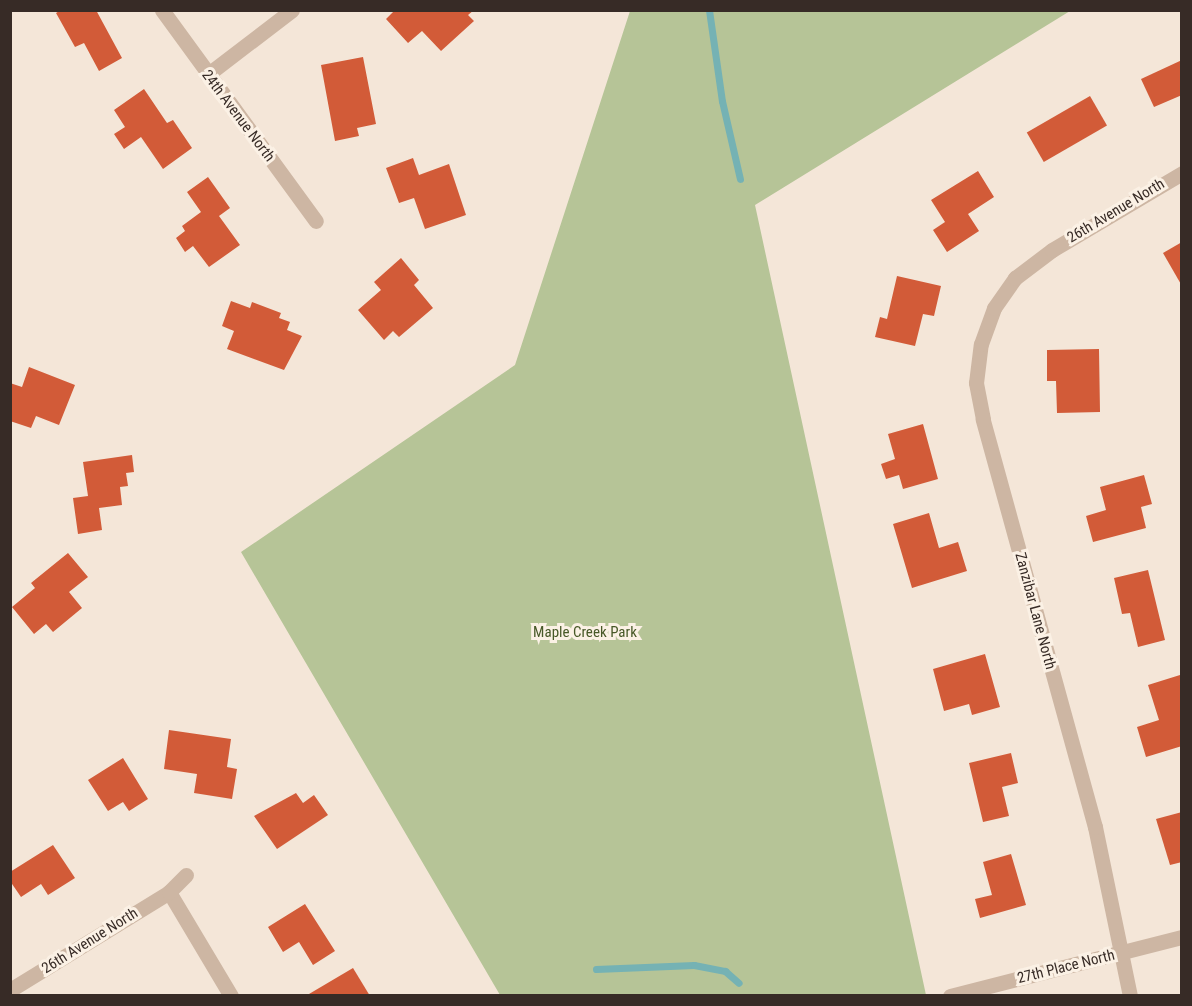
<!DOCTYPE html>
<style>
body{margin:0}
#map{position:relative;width:1192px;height:1006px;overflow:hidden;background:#f4e6d8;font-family:"Roboto Condensed",sans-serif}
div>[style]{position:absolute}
.green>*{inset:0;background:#b6c497}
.stream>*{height:7px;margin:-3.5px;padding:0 3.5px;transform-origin:3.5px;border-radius:3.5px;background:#75b2b4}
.building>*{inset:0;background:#d25b38;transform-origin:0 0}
.minor>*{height:15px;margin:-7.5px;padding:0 7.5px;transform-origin:7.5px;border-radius:7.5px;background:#cdb6a3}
span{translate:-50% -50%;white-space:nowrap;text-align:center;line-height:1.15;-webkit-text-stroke:6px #fbf1e5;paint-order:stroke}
.street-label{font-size:15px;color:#372b26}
.park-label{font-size:15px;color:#475827}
.frame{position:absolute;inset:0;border:12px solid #372b26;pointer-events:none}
</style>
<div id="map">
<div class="green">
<i style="clip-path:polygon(630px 11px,1070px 11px,755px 205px,926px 995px,500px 995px,241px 552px,515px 365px)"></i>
</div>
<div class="stream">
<i style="left:709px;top:10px;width:92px;rotate:81.9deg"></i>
<i style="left:722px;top:101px;width:80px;rotate:77deg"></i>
<i style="left:596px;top:969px;width:98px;rotate:-2.3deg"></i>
<i style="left:694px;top:965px;width:32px;rotate:11deg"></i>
<i style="left:725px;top:971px;width:18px;rotate:41deg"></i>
</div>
<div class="building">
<i style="clip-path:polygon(61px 10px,96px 10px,122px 58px,99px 71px,84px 43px,75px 47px,56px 13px)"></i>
<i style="clip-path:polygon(395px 10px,474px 10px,468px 15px,474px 21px,441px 51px,422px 31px,408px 43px,386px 19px)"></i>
<i style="clip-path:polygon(363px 57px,376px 124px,357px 128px,359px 136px,335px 141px,321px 65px)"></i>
<i style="clip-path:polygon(1182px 60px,1182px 95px,1154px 107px,1141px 79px)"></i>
<i style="clip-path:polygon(144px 89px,167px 123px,173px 120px,192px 148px,163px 169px,141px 137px,124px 149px,114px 134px,125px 127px,114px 110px)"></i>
<i style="left:1090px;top:96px;width:34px;height:73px;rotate:60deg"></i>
<i style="clip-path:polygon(413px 158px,419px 175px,449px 164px,466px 215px,425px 229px,414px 198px,399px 203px,386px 168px)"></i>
<i style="clip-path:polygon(978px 171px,994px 197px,968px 214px,979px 231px,947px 252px,933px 230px,945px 222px,931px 200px)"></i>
<i style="clip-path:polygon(208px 177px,230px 208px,219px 216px,240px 245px,209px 267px,193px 246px,185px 252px,176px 238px,185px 231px,182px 226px,201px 212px,187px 192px)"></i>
<i style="clip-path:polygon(1182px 242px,1182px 286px,1163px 253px)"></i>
<i style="clip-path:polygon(401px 258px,419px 280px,414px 285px,433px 308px,399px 337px,393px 331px,384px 340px,358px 310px,381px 290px,374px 282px)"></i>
<i style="clip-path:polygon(897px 276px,941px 286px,934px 316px,923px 314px,915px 346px,875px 337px,880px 317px,887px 319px)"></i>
<i style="clip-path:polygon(231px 301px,250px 308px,252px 302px,281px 313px,279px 318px,290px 322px,287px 330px,302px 336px,284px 370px,227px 349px,234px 331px,222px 326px)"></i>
<i style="clip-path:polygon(1099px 349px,1100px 412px,1057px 413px,1056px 381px,1047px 381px,1047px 350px)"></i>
<i style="clip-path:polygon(29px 367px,75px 385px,59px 425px,36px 416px,31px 428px,10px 421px,10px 383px,22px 387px)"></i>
<i style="clip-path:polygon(923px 424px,938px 479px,903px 489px,899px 475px,886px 479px,881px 464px,895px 459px,888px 434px)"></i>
<i style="clip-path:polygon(132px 455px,134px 472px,126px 473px,128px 486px,120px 487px,122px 505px,99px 508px,102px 530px,78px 534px,73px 498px,88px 496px,83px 462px)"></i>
<i style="clip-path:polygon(1144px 475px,1152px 504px,1141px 507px,1146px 528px,1093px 542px,1086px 516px,1106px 510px,1100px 487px)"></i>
<i style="clip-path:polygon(929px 513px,939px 548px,958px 542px,967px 571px,912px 588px,893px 524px)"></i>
<i style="clip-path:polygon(68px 553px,88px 577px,69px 592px,82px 608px,53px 632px,46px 624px,34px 634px,12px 607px,35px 588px,31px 583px)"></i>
<i style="clip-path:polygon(1148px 570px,1165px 640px,1138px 647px,1130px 613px,1122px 614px,1114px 578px)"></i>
<i style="clip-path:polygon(985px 654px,1000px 707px,972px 715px,969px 704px,944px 711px,933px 669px)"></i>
<i style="clip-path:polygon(1180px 675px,1182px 746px,1146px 757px,1137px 727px,1159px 720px,1148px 685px)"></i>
<i style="clip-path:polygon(169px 730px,231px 739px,227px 767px,237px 769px,232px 799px,194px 793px,197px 774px,164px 769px)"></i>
<i style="clip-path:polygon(1011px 753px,1018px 783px,1002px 787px,1009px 816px,983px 822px,969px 763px)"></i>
<i style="clip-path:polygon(123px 758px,148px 799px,129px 811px,123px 802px,108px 811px,88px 780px)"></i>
<i style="clip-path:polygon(296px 793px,303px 803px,314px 795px,328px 815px,277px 849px,254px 816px)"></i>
<i style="clip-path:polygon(1182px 812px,1182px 862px,1170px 865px,1156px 819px)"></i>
<i style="clip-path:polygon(53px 845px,75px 878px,48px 895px,41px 884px,21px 897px,10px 881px,10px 872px)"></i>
<i style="clip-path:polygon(1011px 854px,1026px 905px,980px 918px,975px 899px,992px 895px,983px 862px)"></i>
<i style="clip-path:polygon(305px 904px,335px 951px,313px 965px,299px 942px,283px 952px,268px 927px)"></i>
<i style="clip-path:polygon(353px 968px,370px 996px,310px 996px,309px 994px)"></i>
</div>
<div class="minor">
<i style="left:162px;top:10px;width:261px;rotate:53.9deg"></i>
<i style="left:207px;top:75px;width:107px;rotate:-37.4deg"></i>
<i style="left:169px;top:892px;width:121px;rotate:59.2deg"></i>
<i style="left:10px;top:990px;width:187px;rotate:-31.6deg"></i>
<i style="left:169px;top:892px;width:24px;rotate:-45deg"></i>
<i style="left:950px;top:996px;width:239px;rotate:-14.3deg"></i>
<i style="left:1130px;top:996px;width:173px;rotate:-101.7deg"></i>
<i style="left:1095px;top:827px;width:423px;rotate:-105.4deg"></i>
<i style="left:983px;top:419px;width:37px;rotate:-101deg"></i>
<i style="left:976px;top:383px;width:39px;rotate:-83deg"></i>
<i style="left:981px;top:344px;width:38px;rotate:-70deg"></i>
<i style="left:994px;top:308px;width:37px;rotate:-55deg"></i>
<i style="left:1015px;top:278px;width:46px;rotate:-37.1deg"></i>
<i style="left:1052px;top:250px;width:151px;rotate:-30.6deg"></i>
</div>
<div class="street-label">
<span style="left:238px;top:116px;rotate:53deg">24th Avenue North</span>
<span style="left:1116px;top:211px;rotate:-31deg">26th Avenue North</span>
<span style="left:1035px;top:611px;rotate:75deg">Zanzibar Lane North</span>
<span style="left:90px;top:941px;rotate:-32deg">26th Avenue North</span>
<span style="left:1066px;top:967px;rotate:-14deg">27th Place North</span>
</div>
<div class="park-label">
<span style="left:585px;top:633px">Maple Creek Park</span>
</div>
<div class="frame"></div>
</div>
